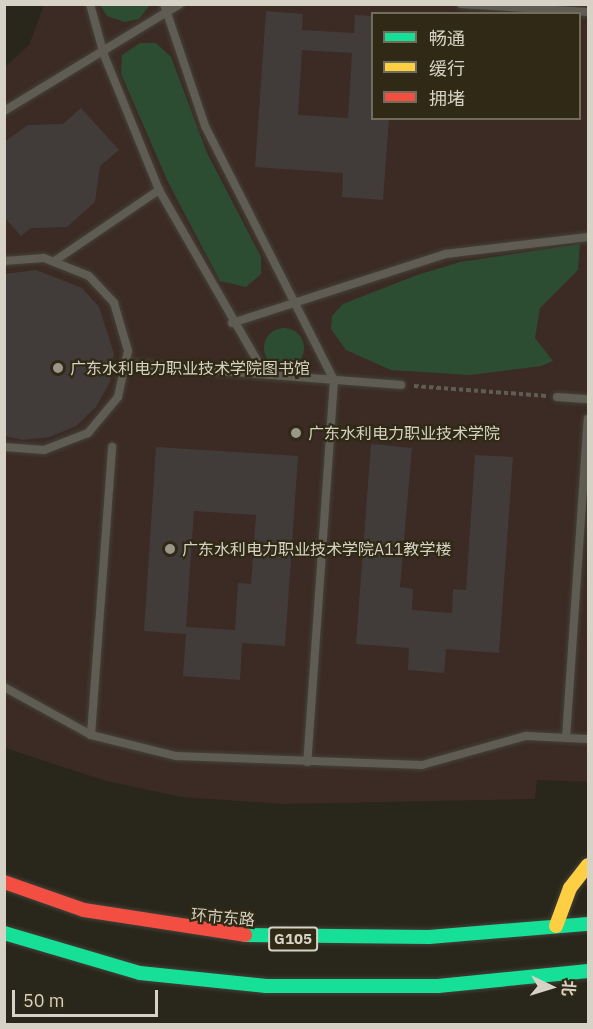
<!DOCTYPE html>
<meta charset="utf-8">
<style>
body{margin:0}
#map{position:relative;width:593px;height:1029px;overflow:hidden;background:#29261b;font-family:"IBM Plex Sans","Noto Sans SC",sans-serif}
div>[style]{position:absolute}
.education>*{inset:0;background:#3b2b24}
.green>*{inset:0;background:#2d4d33}
.round{border-radius:50%}
.building>*{inset:0;background:#413c3a}
.path>*{height:4px;margin-top:-2px;transform-origin:0;background:repeating-linear-gradient(90deg,#5f5c54 0 4.5px,transparent 0 7.5px)}
.roads{filter:drop-shadow(0 0 2px #444239) drop-shadow(0 0 2px #444239)}
.lane>*{height:8px;margin:-4px;padding:0 4px;transform-origin:4px;border-radius:4px;background:#5f5c53}
.fast>*{height:14px;margin:-7px;padding:0 7px;transform-origin:7px;border-radius:7px;background:#16e098}
.slow>*{height:14px;margin:-7px;padding:0 7px;transform-origin:7px;border-radius:7px;background:#ffcf43}
.jam>*{height:14px;margin:-7px;padding:0 7px;transform-origin:7px;border-radius:7px;background:#f24e42}
.dots>*{width:16px;height:16px;translate:-50% -50%;box-sizing:border-box;border:3px solid #2f2915;border-radius:50%}
span{translate:-50% -50%;white-space:nowrap;text-align:center;line-height:1.15;-webkit-text-stroke:4.5px #2f2915;paint-order:stroke}
.shield-label span{padding:2px 4px;background:#2f2915;border:2px solid;border-radius:4px;-webkit-text-stroke-width:0}
.shield-label{font-size:15px;color:#d6d2c5;font-weight:700}
.poi-label{font-size:16px;color:#d6d2c5}
.left{translate:0 -50%;text-align:left}
.street-label{font-size:16px;color:#d6d2c5}
.frame{position:absolute;inset:0;border:6px solid #d6d2c5;pointer-events:none}
.legend{position:absolute;left:371px;top:12px;width:210px;height:108px;box-sizing:border-box;background:#2f2915;border:2px solid #726d5b;margin:0;padding:8px 10px;list-style:none;font-size:18px;color:#d6d2c5}
.legend li{display:flex;align-items:center;gap:12px;height:30px}
.legend b{width:30px;border:2px solid #726d5b}
.north{position:absolute;left:521px;top:957px;width:60px;height:60px;-webkit-text-stroke:4px #2f2915;paint-order:stroke;rotate:94deg;font-size:16px;font-weight:700;line-height:24px;text-align:center;color:#d6d2c5}
.north::after{content:'';display:block;margin:auto;width:21px;height:27px;background:#d6d2c5;clip-path:polygon(50% 0,100% 100%,50% 72%,0 100%)}
.scale{position:absolute;left:12px;top:990px;width:146px;height:27px;box-sizing:border-box;border:3px solid #d6d2c5;border-top:0;padding-left:8px;font-size:18px;line-height:21px;white-space:nowrap;color:#d6d2c5;-webkit-text-stroke:4px #2f2915;paint-order:stroke}
</style>
<div id="map">
<div class="education">
<i style="clip-path:polygon(evenodd,44px 5px,588px 5px,588px 782px,537px 780px,535px 799px,283px 804px,182px 797px,106px 781px,5px 748px,4px 68px,29px 45px,44px 5px,372px 14px,580px 14px,580px 118px,372px 118px,372px 14px)"></i>
</div>
<div class="green">
<i style="clip-path:polygon(100px 5px,100px 4px,150px 5px,139px 19px,125px 22px,107px 16px)"></i>
<i style="clip-path:polygon(140px 43px,156px 43px,171px 57px,207px 153px,261px 257px,261px 274px,246px 287px,220px 281px,168px 182px,121px 74px,122px 55px)"></i>
<i style="clip-path:polygon(580px 244px,578px 270px,540px 308px,535px 338px,553px 361px,541px 366px,470px 375px,391px 370px,346px 350px,331px 329px,332px 316px,343px 304px,417px 275px,460px 262px)"></i>
<i class="round" style="left:264px;top:328px;width:40px;height:40px"></i>
</div>
<div class="building">
<i style="clip-path:polygon(evenodd,266px 11px,303px 14px,302px 30px,354px 33px,355px 15px,372px 16px,372px 118px,389px 118px,383px 200px,342px 197px,343px 173px,255px 167px,266px 11px,302px 50px,352px 53px,348px 118px,298px 115px,302px 50px)"></i>
<i style="clip-path:polygon(81px 108px,119px 150px,100px 166px,95px 202px,67px 227px,31px 228px,21px 236px,4px 217px,4px 142px,28px 125px,63px 124px)"></i>
<i style="clip-path:polygon(36px 270px,82px 288px,99px 307px,114px 354px,110px 382px,96px 407px,76px 426px,50px 437px,23px 440px,4px 436px,4px 274px)"></i>
<i style="clip-path:polygon(371px 444px,412px 448px,400px 587px,413px 589px,412px 610px,452px 613px,453px 589px,466px 590px,475px 455px,513px 457px,499px 653px,446px 649px,444px 673px,408px 670px,409px 648px,356px 644px)"></i>
<i style="clip-path:polygon(evenodd,156px 447px,298px 456px,285px 646px,242px 643px,240px 680px,183px 676px,186px 634px,144px 631px,156px 447px,194px 511px,256px 515px,251px 584px,238px 583px,235px 630px,186px 627px,194px 511px)"></i>
</div>
<div class="path">
<i style="left:414px;top:386px;width:133px;rotate:4.3deg"></i>
</div>
<div class="roads">
<div class="lane">
<i style="left:90px;top:4px;width:53px;rotate:74.6deg"></i>
<i style="left:104px;top:55px;width:146px;rotate:67.8deg"></i>
<i style="left:159px;top:190px;width:212px;rotate:60.1deg"></i>
<i style="left:164px;top:4px;width:129px;rotate:71.4deg"></i>
<i style="left:205px;top:126px;width:285px;rotate:63.1deg"></i>
<i style="left:334px;top:380px;width:383px;rotate:94deg"></i>
<i style="left:461px;top:4px;width:127px;rotate:3.6deg"></i>
<i style="left:4px;top:111px;width:206px;rotate:-31.3deg"></i>
<i style="left:56px;top:260px;width:125px;rotate:-34.2deg"></i>
<i style="left:4px;top:261px;width:40px;rotate:-4.3deg"></i>
<i style="left:44px;top:258px;width:48px;rotate:21.8deg"></i>
<i style="left:89px;top:276px;width:37px;rotate:47deg"></i>
<i style="left:114px;top:303px;width:50px;rotate:73.7deg"></i>
<i style="left:128px;top:351px;width:47px;rotate:102.3deg"></i>
<i style="left:118px;top:397px;width:47px;rotate:129.8deg"></i>
<i style="left:88px;top:433px;width:47px;rotate:158.9deg"></i>
<i style="left:44px;top:450px;width:40px;rotate:-175.7deg"></i>
<i style="left:232px;top:323px;width:224px;rotate:-17.9deg"></i>
<i style="left:445px;top:254px;width:144px;rotate:-6.8deg"></i>
<i style="left:128px;top:364px;width:274px;rotate:4.4deg"></i>
<i style="left:557px;top:397px;width:31px;rotate:4deg"></i>
<i style="left:4px;top:687px;width:99px;rotate:28.9deg"></i>
<i style="left:91px;top:735px;width:88px;rotate:13.9deg"></i>
<i style="left:176px;top:756px;width:246px;rotate:2.1deg"></i>
<i style="left:422px;top:765px;width:108px;rotate:-15.6deg"></i>
<i style="left:526px;top:736px;width:62px;rotate:2.8deg"></i>
<i style="left:91px;top:735px;width:289px;rotate:-85.8deg"></i>
<i style="left:566px;top:738px;width:320px;rotate:-86.1deg"></i>
</div>
<div class="fast">
<i style="left:4px;top:933px;width:142px;rotate:16.4deg"></i>
<i style="left:140px;top:973px;width:127px;rotate:5.9deg"></i>
<i style="left:266px;top:986px;width:172px"></i>
<i style="left:438px;top:986px;width:151px;rotate:-5.7deg"></i>
<i style="left:245px;top:935px;width:184px;rotate:0.6deg"></i>
<i style="left:429px;top:937px;width:160px;rotate:-4.7deg"></i>
</div>
<div class="slow">
<i style="left:556px;top:926px;width:40px;rotate:-69.8deg"></i>
<i style="left:570px;top:888px;width:29px;rotate:-52deg"></i>
</div>
<div class="jam">
<i style="left:4px;top:882px;width:85px;rotate:19.3deg"></i>
<i style="left:84px;top:910px;width:163px;rotate:8.8deg"></i>
</div>
</div>
<div class="dots">
<i style="left:58px;top:368px;background:#99968a"></i>
<i style="left:296px;top:433px;background:#99968a"></i>
<i style="left:170px;top:549px;background:#99968a"></i>
</div>
<div class="shield-label">
<span style="left:293px;top:939px">G105</span>
</div>
<div class="poi-label">
<span class="left" style="left:70px;top:368px">广东水利电力职业技术学院图书馆</span>
<span class="left" style="left:308px;top:433px">广东水利电力职业技术学院</span>
<span class="left" style="left:182px;top:549px">广东水利电力职业技术学院A11教学楼</span>
</div>
<div class="street-label">
<span style="left:223px;top:917px;rotate:5deg">环市东路</span>
</div>
<div class="frame"></div>
<ul class="legend">
<li><b style="height:8px;background:#16e098"></b>畅通</li>
<li><b style="height:8px;background:#ffcf43"></b>缓行</li>
<li><b style="height:8px;background:#f24e42"></b>拥堵</li>
</ul>
<div class="north">北</div>
<div class="scale">50 m</div>
</div>
